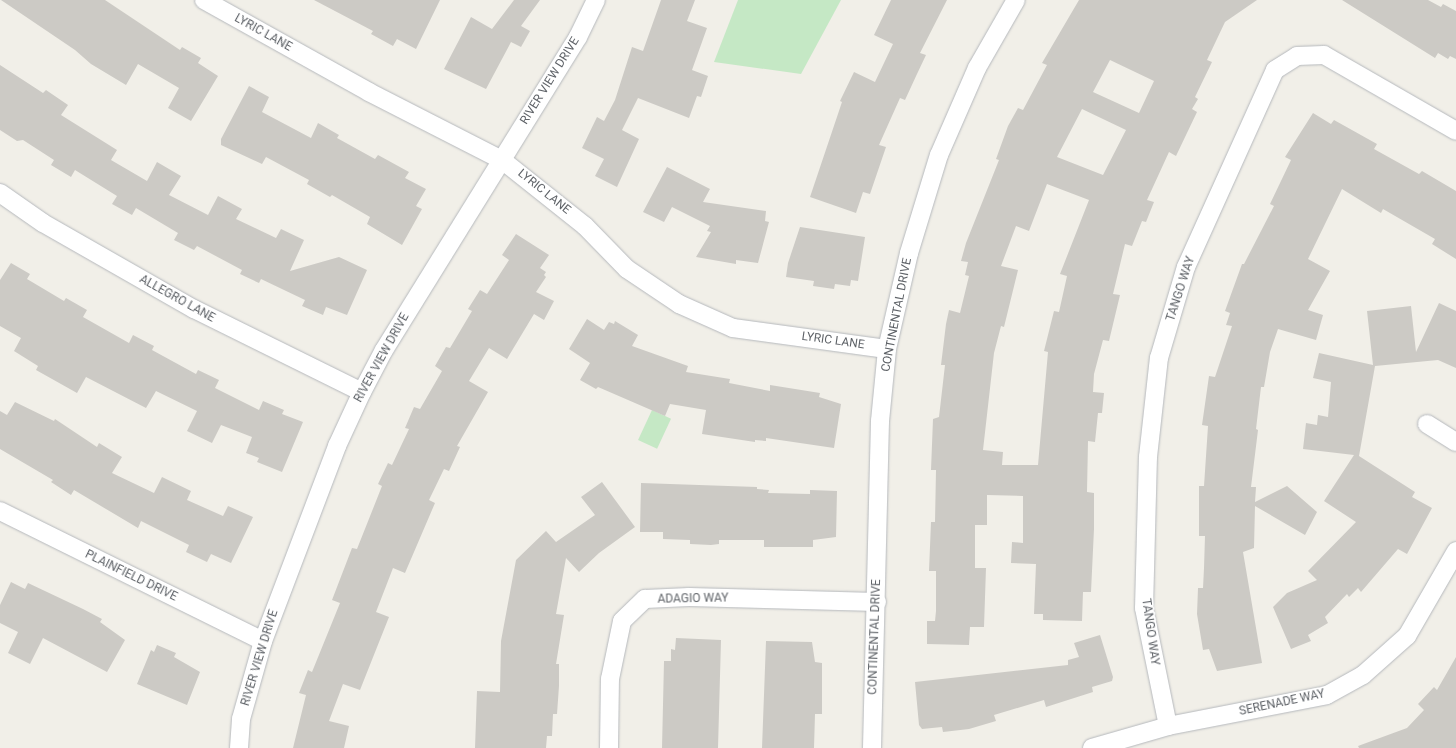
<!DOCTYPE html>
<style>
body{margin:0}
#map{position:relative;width:1456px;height:748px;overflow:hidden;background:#f1efe8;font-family:Roboto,sans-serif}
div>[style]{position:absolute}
.green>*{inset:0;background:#c5e8c5;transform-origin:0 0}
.building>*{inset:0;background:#cccac5}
.roads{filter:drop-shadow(0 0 1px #b5b8bc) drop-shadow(0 0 1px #b5b8bc)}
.minor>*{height:18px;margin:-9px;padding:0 9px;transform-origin:9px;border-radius:9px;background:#fff}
span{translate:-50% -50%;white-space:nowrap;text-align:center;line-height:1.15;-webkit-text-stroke:3px #fff;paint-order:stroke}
.street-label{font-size:12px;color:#5f6368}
</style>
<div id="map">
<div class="green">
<i style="clip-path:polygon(738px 0,841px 0,801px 74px,714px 62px)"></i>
<i style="left:652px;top:410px;width:21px;height:33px;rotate:25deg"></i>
</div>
<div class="building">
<i style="clip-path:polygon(1px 0,105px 0,180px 50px,182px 47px,201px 58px,198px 63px,218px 76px,191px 121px,168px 108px,179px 88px,138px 64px,126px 85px,91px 64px,75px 50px)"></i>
<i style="clip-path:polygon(314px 0,440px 0,416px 49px,397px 39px,393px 46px,371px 34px,373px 31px)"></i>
<i style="clip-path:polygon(514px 0,540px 0,521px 26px,530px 31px,521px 47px,511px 42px,486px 89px,444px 69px,471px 17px,492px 29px)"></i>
<i style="clip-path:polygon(661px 0,695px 0,687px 21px,707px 28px,692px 70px,708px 76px,701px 97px,697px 96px,689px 118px,638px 98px,622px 130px,639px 139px,617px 187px,595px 176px,604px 159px,582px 148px,597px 117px,604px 121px,615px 100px,632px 47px,643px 51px)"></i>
<i style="clip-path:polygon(891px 0,947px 0,920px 53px,926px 55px,917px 74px,905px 100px,900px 98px,879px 145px,886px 147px,870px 194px,863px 192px,856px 213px,810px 197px,842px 102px,840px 101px,854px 72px,875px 82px,893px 44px,874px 35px)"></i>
<i style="clip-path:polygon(evenodd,1079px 0,1257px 0,1225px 22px,1207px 60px,1212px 62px,1195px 97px,1198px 99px,1192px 109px,1197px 112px,1176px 156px,1169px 152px,1147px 200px,1154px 202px,1146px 222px,1142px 221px,1132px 246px,1125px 244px,1113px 294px,1120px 295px,1109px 341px,1103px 340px,1094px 374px,1093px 392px,1104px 393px,1102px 413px,1098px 413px,1095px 442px,1088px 441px,1087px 492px,1094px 493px,1094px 529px,1091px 592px,1083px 592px,1082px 621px,1043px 620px,1043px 614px,1034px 614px,1036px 564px,1011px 563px,1012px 542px,1023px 543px,1023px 496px,987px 495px,987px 525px,975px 525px,975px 568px,986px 568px,984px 627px,970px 627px,969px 645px,927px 644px,927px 621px,935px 621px,936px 611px,936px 571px,929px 571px,931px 522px,935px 522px,936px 470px,931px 470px,933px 419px,939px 417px,945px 365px,941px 365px,946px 324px,949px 310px,960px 313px,969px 276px,965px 275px,968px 262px,961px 261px,966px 243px,999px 160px,996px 159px,1008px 126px,1018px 108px,1023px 110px,1047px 65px,1042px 63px,1079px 0,1110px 60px,1154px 81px,1139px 113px,1093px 92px,1110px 60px,1079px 0,1082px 109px,1126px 130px,1103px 175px,1057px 157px,1082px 109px,1079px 0,1047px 184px,1089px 200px,1060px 274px,1067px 276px,1059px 312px,1054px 311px,1044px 351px,1048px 352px,1038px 465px,1002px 465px,1003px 452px,983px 450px,994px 353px,1001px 326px,1004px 327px,1018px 270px,1001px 266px,1016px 226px,1029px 231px,1047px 184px)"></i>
<i style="clip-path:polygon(1342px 0,1428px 0,1441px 7px,1443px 4px,1456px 11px,1456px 59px,1450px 56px,1448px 59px,1438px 53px,1435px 58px)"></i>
<i style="clip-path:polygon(0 65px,43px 93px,46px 90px,68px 105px,61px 115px,117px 150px,111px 160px,147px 181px,157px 162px,181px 176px,169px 195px,208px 215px,218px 196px,242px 209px,236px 219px,276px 238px,281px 229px,304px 240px,290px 271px,339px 257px,367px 270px,347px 315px,326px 307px,323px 315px,302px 306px,305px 300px,261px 279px,259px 283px,240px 274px,242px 270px,197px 246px,194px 250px,174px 240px,178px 233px,136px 208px,132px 215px,112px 204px,117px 196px,75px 170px,71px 177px,51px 165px,54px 160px,23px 140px,17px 141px,0 130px)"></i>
<i style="clip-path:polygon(249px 86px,269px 97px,262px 112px,311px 138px,318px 123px,339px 135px,337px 138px,375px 159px,378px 155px,409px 172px,405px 178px,426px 189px,416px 206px,422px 209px,402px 245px,367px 224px,370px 217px,332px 195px,330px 197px,307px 184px,309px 180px,266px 157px,262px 164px,221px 145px,221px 139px)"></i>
<i style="clip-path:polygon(1313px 113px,1331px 124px,1334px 120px,1377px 144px,1374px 149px,1419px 174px,1422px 171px,1456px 191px,1456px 259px,1432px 244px,1435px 239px,1383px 209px,1381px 213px,1342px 189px,1308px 259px,1330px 271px,1308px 310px,1323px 315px,1316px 340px,1278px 329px,1270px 352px,1264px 387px,1261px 387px,1256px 429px,1258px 430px,1251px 487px,1256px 487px,1255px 502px,1287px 486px,1317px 512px,1305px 535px,1255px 506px,1254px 548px,1243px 552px,1262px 663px,1217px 671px,1209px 649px,1203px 650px,1197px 614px,1198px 588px,1203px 588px,1204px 568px,1205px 536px,1199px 536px,1199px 486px,1204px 486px,1208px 426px,1202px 425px,1209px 376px,1215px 377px,1232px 326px,1226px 325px,1230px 313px,1225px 311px,1242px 264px,1244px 264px,1274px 206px,1270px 204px,1291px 160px,1285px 157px)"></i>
<i style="clip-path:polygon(667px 167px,710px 189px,703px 202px,766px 211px,765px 221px,769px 222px,758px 263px,736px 260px,736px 264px,696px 257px,711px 232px,707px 231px,710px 226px,672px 207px,664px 222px,643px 212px)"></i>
<i style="clip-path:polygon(800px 227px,865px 237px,858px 281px,851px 280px,850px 286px,835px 284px,834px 289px,813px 286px,814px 281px,786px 277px,788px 263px)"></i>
<i style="clip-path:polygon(516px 234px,549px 255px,540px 268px,546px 272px,544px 275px,546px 277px,536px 292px,554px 301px,544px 320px,534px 314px,507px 359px,489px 348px,469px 381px,488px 392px,457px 446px,460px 447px,449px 471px,444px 469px,429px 500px,435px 503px,405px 573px,393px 568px,376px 612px,389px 617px,360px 690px,343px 684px,329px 721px,349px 726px,344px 748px,293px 748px,306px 695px,299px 693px,308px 670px,312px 672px,340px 603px,332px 600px,352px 548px,357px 549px,382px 486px,378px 484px,388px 463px,392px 465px,409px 429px,405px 428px,414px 407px,420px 409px,442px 371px,435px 366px,446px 347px,450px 348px,472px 311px,468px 309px,480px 290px,487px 294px,509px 260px,502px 255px)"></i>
<i style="clip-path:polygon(11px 263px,30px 274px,27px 279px,64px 301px,66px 298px,87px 310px,83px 317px,129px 343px,133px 335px,154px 346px,152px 350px,196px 374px,198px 370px,219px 380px,215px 388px,259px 410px,263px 401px,284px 410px,282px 414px,303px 422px,282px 472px,257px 462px,259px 458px,246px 453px,252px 437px,221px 425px,212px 443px,187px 431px,197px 411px,156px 391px,146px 408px,86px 377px,77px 393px,36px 370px,38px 366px,14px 351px,21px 338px,0 326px,0 280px)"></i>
<i style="clip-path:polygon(1439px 303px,1456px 311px,1456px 368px,1438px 360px,1375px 366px,1359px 456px,1415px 492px,1412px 497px,1432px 508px,1407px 554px,1398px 549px,1361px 592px,1358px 588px,1349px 597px,1347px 594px,1325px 617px,1328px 623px,1308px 635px,1311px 641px,1291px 649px,1273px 607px,1287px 593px,1317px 580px,1308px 571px,1356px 522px,1324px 501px,1354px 455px,1303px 449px,1306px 423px,1317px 425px,1318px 415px,1328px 417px,1331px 382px,1313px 378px,1319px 353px,1373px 365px,1367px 311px,1411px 306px,1416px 352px)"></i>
<i style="clip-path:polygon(587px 319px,604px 330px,609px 322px,614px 324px,615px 321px,638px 335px,632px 346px,688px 366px,686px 372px,730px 379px,729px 383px,770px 391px,770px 385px,820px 393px,819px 397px,841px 404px,834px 448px,766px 438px,766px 441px,755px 440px,755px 442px,702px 434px,706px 410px,670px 404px,665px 416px,598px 387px,596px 389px,580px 380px,590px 363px,569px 349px)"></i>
<i style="clip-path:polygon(15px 402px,54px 421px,55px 419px,97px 447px,99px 443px,122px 457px,112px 473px,154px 493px,162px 477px,191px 491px,187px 500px,223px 516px,228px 506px,253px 517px,231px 563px,211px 554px,207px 562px,186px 552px,189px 545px,141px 521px,138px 528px,74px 490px,71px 495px,51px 482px,53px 480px,0 449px,0 411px,7px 415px)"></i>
<i style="clip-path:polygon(602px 482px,635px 527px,599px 553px,579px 572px,566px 558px,556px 614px,564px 615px,556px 664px,559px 664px,559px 686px,557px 714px,553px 714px,552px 736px,547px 736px,546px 748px,475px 748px,477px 691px,500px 692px,501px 641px,516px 560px,546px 531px,556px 542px,595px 515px,581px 497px)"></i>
<i style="clip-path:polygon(641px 483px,757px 487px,757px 489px,769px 490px,768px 493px,810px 494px,810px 490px,837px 491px,836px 537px,813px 540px,813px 547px,764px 547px,764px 540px,719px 540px,719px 544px,711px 545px,690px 544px,690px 540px,663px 539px,663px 532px,640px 532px)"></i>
<i style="clip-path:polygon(11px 582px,25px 589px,28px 583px,83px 609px,102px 619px,100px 622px,125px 640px,107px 672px,43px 638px,30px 664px,8px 653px,18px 632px,0 623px,0 605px)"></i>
<i style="clip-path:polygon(1100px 635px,1113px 677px,1112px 681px,1092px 687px,1093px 692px,1046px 707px,1044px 700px,994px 715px,996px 721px,969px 729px,943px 732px,942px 727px,922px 729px,919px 725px,915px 682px,1068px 665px,1068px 660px,1079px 657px,1074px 643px)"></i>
<i style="clip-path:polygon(676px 638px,721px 640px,718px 748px,662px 748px,664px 661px,671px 661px,671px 649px,675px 650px)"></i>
<i style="clip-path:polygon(766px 641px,812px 642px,815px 662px,822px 663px,822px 714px,815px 714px,814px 748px,762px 748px)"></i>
<i style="clip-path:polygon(157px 645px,176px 653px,174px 657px,200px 672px,187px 705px,137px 684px,151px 650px,154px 652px)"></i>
<i style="clip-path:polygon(1456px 657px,1456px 748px,1359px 748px,1358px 746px,1407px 728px,1424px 710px,1418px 704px,1434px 687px,1437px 690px)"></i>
</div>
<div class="roads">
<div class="minor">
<i style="left:204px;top:0;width:189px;rotate:29.1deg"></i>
<i style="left:369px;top:92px;width:149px;rotate:27.1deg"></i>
<i style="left:502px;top:160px;width:106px;rotate:38.5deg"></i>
<i style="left:585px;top:226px;width:60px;rotate:45.7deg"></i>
<i style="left:627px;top:269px;width:63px;rotate:33.9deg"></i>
<i style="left:679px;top:304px;width:59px;rotate:24deg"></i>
<i style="left:733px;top:328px;width:155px;rotate:7.8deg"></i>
<i style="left:0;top:193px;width:52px;rotate:34.9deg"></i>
<i style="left:43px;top:223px;width:174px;rotate:29.7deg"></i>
<i style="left:194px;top:309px;width:187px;rotate:26.3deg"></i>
<i style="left:1427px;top:424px;width:34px;rotate:32deg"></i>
<i style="left:0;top:511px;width:293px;rotate:26.3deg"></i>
<i style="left:1168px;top:726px;width:120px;rotate:-101.5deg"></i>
<i style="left:1144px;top:608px;width:151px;rotate:-88.5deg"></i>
<i style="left:1148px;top:457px;width:100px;rotate:-83.7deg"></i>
<i style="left:1159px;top:358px;width:95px;rotate:-73.5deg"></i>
<i style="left:1186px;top:267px;width:216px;rotate:-65.7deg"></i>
<i style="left:1275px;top:70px;width:26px;rotate:-32deg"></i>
<i style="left:1297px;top:56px;width:27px;rotate:-2deg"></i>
<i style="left:1324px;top:55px;width:152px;rotate:29.9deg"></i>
<i style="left:239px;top:748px;width:29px;rotate:-86deg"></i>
<i style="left:241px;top:719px;width:81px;rotate:-74.2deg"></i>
<i style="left:263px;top:641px;width:209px;rotate:-69.2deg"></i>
<i style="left:337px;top:446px;width:60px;rotate:-65.2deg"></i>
<i style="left:362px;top:392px;width:47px;rotate:-62.4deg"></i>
<i style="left:384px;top:350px;width:368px;rotate:-58.2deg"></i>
<i style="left:578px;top:37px;width:41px;rotate:-64.1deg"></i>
<i style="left:609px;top:748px;width:69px;rotate:-89.2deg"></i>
<i style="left:610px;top:679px;width:59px;rotate:-78.3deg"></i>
<i style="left:622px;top:621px;width:32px;rotate:-44deg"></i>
<i style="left:645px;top:599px;width:44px;rotate:-2.6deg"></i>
<i style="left:689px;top:597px;width:188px;rotate:1.5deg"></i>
<i style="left:872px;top:748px;width:327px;rotate:-88.6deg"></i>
<i style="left:880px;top:421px;width:72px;rotate:-84.4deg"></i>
<i style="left:887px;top:349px;width:98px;rotate:-77.1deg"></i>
<i style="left:909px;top:253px;width:102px;rotate:-73deg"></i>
<i style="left:939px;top:155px;width:95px;rotate:-66.4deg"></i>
<i style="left:977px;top:68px;width:78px;rotate:-60.2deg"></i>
<i style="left:1092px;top:748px;width:79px;rotate:-16.1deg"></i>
<i style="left:1168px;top:726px;width:162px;rotate:-11deg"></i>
<i style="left:1327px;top:695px;width:41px;rotate:-29.1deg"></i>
<i style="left:1363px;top:675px;width:59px;rotate:-41.6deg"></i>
<i style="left:1407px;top:636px;width:98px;rotate:-60deg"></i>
</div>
</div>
<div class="street-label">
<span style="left:263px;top:33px;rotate:29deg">LYRIC LANE</span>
<span style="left:550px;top:81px;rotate:-58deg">RIVER VIEW DRIVE</span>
<span style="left:544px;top:192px;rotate:39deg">LYRIC LANE</span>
<span style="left:1181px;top:289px;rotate:-72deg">TANGO WAY</span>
<span style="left:177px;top:299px;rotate:29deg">ALLEGRO LANE</span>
<span style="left:897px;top:315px;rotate:-79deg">CONTINENTAL DRIVE</span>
<span style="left:833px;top:341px;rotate:8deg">LYRIC LANE</span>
<span style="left:382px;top:358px;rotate:-61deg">RIVER VIEW DRIVE</span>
<span style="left:131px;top:576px;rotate:26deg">PLAINFIELD DRIVE</span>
<span style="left:693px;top:599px;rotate:-1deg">ADAGIO WAY</span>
<span style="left:1150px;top:632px;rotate:82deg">TANGO WAY</span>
<span style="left:875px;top:637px;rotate:-88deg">CONTINENTAL DRIVE</span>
<span style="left:260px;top:658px;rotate:-73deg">RIVER VIEW DRIVE</span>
<span style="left:1282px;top:703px;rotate:-12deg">SERENADE WAY</span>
</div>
</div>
